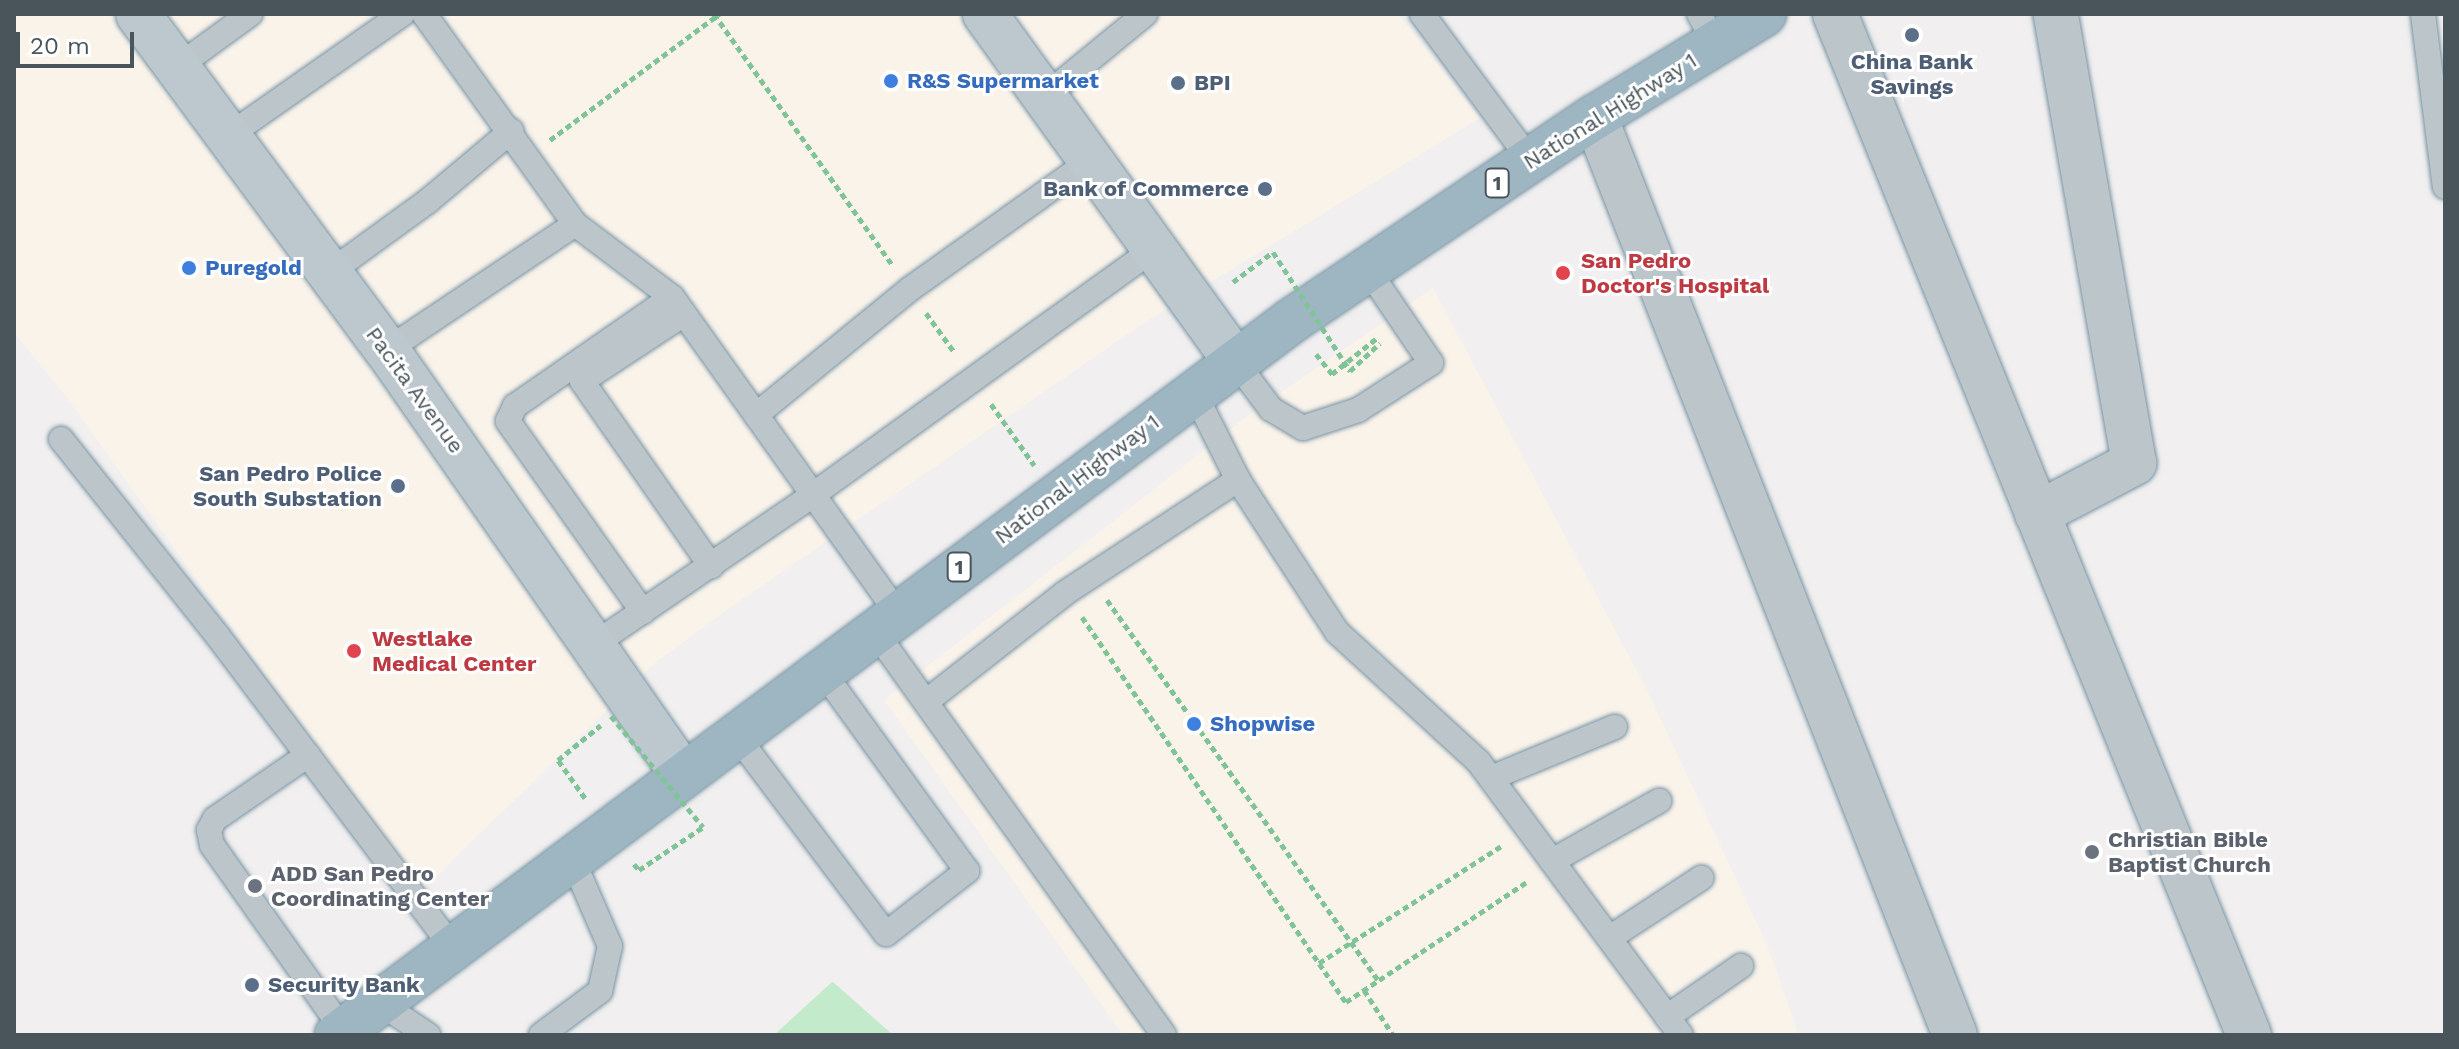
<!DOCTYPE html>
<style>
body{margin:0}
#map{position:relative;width:2459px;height:1049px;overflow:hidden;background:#f1efef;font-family:"Work Sans",sans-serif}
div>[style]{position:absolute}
.commercial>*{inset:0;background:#faf3ea}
.green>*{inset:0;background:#c2eacb}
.path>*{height:5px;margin-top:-2.5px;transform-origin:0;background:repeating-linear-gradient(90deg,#7ec496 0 6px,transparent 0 10px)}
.roads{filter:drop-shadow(0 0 2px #7794a4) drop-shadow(0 0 2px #7794a4)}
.service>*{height:24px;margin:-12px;padding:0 12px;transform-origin:12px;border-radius:12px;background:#bcc5ca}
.minor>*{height:44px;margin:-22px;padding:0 22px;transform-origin:22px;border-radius:22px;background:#bcc5ca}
.secondary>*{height:44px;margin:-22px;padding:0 22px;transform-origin:22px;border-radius:22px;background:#bcc8ce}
.trunk>*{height:44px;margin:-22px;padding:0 22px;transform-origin:22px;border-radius:22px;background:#9eb5c2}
.path-bridge>*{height:5px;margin-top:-2.5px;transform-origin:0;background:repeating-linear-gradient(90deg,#7ec496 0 6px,transparent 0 10px)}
.dots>*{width:22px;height:22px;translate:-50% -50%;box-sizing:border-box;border:4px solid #fff;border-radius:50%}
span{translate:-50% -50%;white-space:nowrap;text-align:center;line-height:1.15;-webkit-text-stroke:6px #fff;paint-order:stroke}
.shield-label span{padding:2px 6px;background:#fff;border:2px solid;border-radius:6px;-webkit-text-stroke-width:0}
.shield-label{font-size:20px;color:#49555a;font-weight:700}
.service-label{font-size:22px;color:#4e5e75;font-weight:700}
.left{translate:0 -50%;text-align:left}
.right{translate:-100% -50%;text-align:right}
.shop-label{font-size:22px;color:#366cbe;font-weight:700}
.street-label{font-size:22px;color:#49555a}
.health-label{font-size:22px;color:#be3a42;font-weight:700}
.worship-label{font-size:22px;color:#5b616d;font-weight:700}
.frame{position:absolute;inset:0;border:16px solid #49555a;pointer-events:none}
.scale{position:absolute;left:16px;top:32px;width:118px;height:36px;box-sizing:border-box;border:4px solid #49555a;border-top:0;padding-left:10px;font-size:24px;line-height:28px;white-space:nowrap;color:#49555a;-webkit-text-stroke:6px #fff;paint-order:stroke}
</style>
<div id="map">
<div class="commercial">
<i style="clip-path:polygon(14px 14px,1398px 14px,1480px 118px,1150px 319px,728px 609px,655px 663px,420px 892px,66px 396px,14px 333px)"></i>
<i style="clip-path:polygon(1433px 288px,1647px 690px,1768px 947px,1799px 1035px,1123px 1035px,884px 700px,1254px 411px)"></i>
</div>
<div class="green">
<i style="clip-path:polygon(832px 982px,833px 982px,893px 1035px,774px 1035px)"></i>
</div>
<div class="path">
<i style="left:714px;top:14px;width:309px;rotate:54.6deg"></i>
<i style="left:550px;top:140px;width:211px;rotate:-36.7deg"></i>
<i style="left:1233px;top:282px;width:50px;rotate:-36.9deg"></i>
<i style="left:926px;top:313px;width:49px;rotate:54.1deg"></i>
<i style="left:1316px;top:354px;width:26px;rotate:51deg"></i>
<i style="left:1332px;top:374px;width:58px;rotate:-38.7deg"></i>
<i style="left:1350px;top:371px;width:41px;rotate:-43deg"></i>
<i style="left:991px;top:404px;width:75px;rotate:54.8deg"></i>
<i style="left:1107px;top:600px;width:467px;rotate:54.5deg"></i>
<i style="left:1082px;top:617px;width:467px;rotate:55.6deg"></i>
<i style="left:1346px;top:1002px;width:219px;rotate:-33.6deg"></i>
<i style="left:585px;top:798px;width:47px;rotate:-125.4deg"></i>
<i style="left:558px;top:760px;width:55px;rotate:-39.1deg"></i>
<i style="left:634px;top:864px;width:8px;rotate:50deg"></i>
<i style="left:639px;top:870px;width:77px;rotate:-33.9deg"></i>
<i style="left:1319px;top:963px;width:216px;rotate:-32.7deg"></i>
<i style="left:1364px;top:990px;width:54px;rotate:57.2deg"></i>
</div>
<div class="roads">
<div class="service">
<i style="left:424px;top:14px;width:259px;rotate:54.3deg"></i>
<i style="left:575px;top:224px;width:121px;rotate:37deg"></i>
<i style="left:672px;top:297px;width:387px;rotate:54.5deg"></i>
<i style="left:1422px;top:14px;width:182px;rotate:53.5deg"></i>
<i style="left:1699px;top:14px;width:35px;rotate:61deg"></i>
<i style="left:2423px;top:14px;width:174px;rotate:82.8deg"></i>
<i style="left:176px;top:68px;width:92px;rotate:-36.1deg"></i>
<i style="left:1044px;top:97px;width:131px;rotate:-39.4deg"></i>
<i style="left:228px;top:136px;width:213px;rotate:-35deg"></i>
<i style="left:329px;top:273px;width:122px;rotate:-36deg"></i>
<i style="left:428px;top:201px;width:109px;rotate:-40.1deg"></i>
<i style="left:684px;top:314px;width:122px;rotate:146.7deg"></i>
<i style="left:582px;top:381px;width:226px;rotate:55.1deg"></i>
<i style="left:387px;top:350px;width:226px;rotate:-33.8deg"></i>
<i style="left:1235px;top:361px;width:60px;rotate:53.1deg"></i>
<i style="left:1271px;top:409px;width:37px;rotate:31deg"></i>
<i style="left:1303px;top:428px;width:58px;rotate:-18.1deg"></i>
<i style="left:1358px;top:410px;width:87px;rotate:-32.8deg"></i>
<i style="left:1431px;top:363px;width:112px;rotate:-124.1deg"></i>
<i style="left:1194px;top:392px;width:98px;rotate:63.4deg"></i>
<i style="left:1238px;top:480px;width:181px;rotate:56.9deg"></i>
<i style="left:1337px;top:632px;width:191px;rotate:42.5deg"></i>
<i style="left:1478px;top:761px;width:341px;rotate:53.5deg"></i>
<i style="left:756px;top:415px;width:199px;rotate:-39.3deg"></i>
<i style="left:910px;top:289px;width:221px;rotate:-35.4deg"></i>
<i style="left:61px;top:439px;width:251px;rotate:51.5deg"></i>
<i style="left:217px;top:635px;width:392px;rotate:53deg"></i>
<i style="left:643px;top:612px;width:234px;rotate:-125.3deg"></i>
<i style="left:508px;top:421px;width:17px;rotate:-65deg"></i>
<i style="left:515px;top:406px;width:191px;rotate:-34.8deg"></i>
<i style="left:874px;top:630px;width:498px;rotate:54.4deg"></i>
<i style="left:596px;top:643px;width:259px;rotate:-34.3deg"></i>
<i style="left:810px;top:497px;width:424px;rotate:-35.8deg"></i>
<i style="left:927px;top:701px;width:175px;rotate:-38deg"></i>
<i style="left:1065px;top:593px;width:207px;rotate:-33.2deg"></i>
<i style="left:736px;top:735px;width:249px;rotate:53deg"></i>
<i style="left:886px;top:934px;width:103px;rotate:-37.9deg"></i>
<i style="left:967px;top:871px;width:249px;rotate:-125.9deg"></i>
<i style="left:308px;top:755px;width:113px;rotate:145.5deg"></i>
<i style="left:215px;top:819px;width:13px;rotate:119deg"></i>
<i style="left:209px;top:830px;width:15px;rotate:79deg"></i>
<i style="left:212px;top:845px;width:227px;rotate:54.7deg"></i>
<i style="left:1491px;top:778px;width:134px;rotate:-22.4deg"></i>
<i style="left:1552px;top:861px;width:123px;rotate:-29.3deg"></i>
<i style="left:1611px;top:937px;width:108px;rotate:-33.2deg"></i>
<i style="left:380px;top:1003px;width:58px;rotate:33.7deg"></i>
<i style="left:1667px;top:1017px;width:90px;rotate:-34.6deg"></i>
<i style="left:541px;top:1035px;width:74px;rotate:-36.7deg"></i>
<i style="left:600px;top:991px;width:46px;rotate:-77.5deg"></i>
<i style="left:610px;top:946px;width:96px;rotate:-113.4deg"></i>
</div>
<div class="minor">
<i style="left:1835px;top:14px;width:1102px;rotate:67.93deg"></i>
<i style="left:1595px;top:117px;width:986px;rotate:68.59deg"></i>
<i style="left:2037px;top:514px;width:110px;rotate:-27.7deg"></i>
<i style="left:2134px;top:463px;width:456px;rotate:-99.9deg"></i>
</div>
<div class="secondary">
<i style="left:138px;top:14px;width:418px;rotate:53.5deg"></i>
<i style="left:387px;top:350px;width:516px;rotate:55.11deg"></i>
<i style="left:985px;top:14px;width:428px;rotate:54.2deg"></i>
</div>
<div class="trunk">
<i style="left:337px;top:1035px;width:1192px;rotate:-36.81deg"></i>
<i style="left:1291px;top:321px;width:366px;rotate:-33.9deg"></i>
<i style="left:1595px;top:117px;width:198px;rotate:-31.4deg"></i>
</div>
</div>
<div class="path-bridge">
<i style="left:1273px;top:252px;width:142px;rotate:57.1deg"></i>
<i style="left:611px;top:716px;width:144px;rotate:50.3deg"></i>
</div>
<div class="dots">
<i style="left:1912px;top:35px;background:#5c6f8a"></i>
<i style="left:891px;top:81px;background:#3f7fe0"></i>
<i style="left:1178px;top:83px;background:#5c6f8a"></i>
<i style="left:1265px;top:189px;background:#5c6f8a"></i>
<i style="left:189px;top:268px;background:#3f7fe0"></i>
<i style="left:1563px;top:273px;background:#e0444e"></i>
<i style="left:398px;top:486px;background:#5c6f8a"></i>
<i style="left:354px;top:651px;background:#e0444e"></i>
<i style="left:1194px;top:724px;background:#3f7fe0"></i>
<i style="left:2092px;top:852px;background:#6b7280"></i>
<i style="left:255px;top:886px;background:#6b7280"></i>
<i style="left:252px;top:985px;background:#5c6f8a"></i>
</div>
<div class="shield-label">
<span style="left:1497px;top:183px">1</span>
<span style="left:959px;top:567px">1</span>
</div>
<div class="service-label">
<span style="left:1912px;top:74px">China Bank<br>Savings</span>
<span class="left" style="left:1194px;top:83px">BPI</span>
<span class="right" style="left:1249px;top:189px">Bank of Commerce</span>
<span class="right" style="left:382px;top:486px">San Pedro Police<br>South Substation</span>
<span class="left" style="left:268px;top:985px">Security Bank</span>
</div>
<div class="shop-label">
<span class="left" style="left:907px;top:81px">R&amp;S Supermarket</span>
<span class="left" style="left:205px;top:268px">Puregold</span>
<span class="left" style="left:1210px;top:724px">Shopwise</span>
</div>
<div class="street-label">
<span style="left:1610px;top:111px;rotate:-32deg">National Highway 1</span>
<span style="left:415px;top:390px;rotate:54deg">Pacita Avenue</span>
<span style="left:1077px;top:479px;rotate:-37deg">National Highway 1</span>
</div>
<div class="health-label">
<span class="left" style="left:1581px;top:273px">San Pedro<br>Doctor's Hospital</span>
<span class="left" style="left:372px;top:651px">Westlake<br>Medical Center</span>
</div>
<div class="worship-label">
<span class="left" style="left:2108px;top:852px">Christian Bible<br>Baptist Church</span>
<span class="left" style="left:271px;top:886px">ADD San Pedro<br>Coordinating Center</span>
</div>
<div class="frame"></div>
<div class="scale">20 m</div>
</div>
